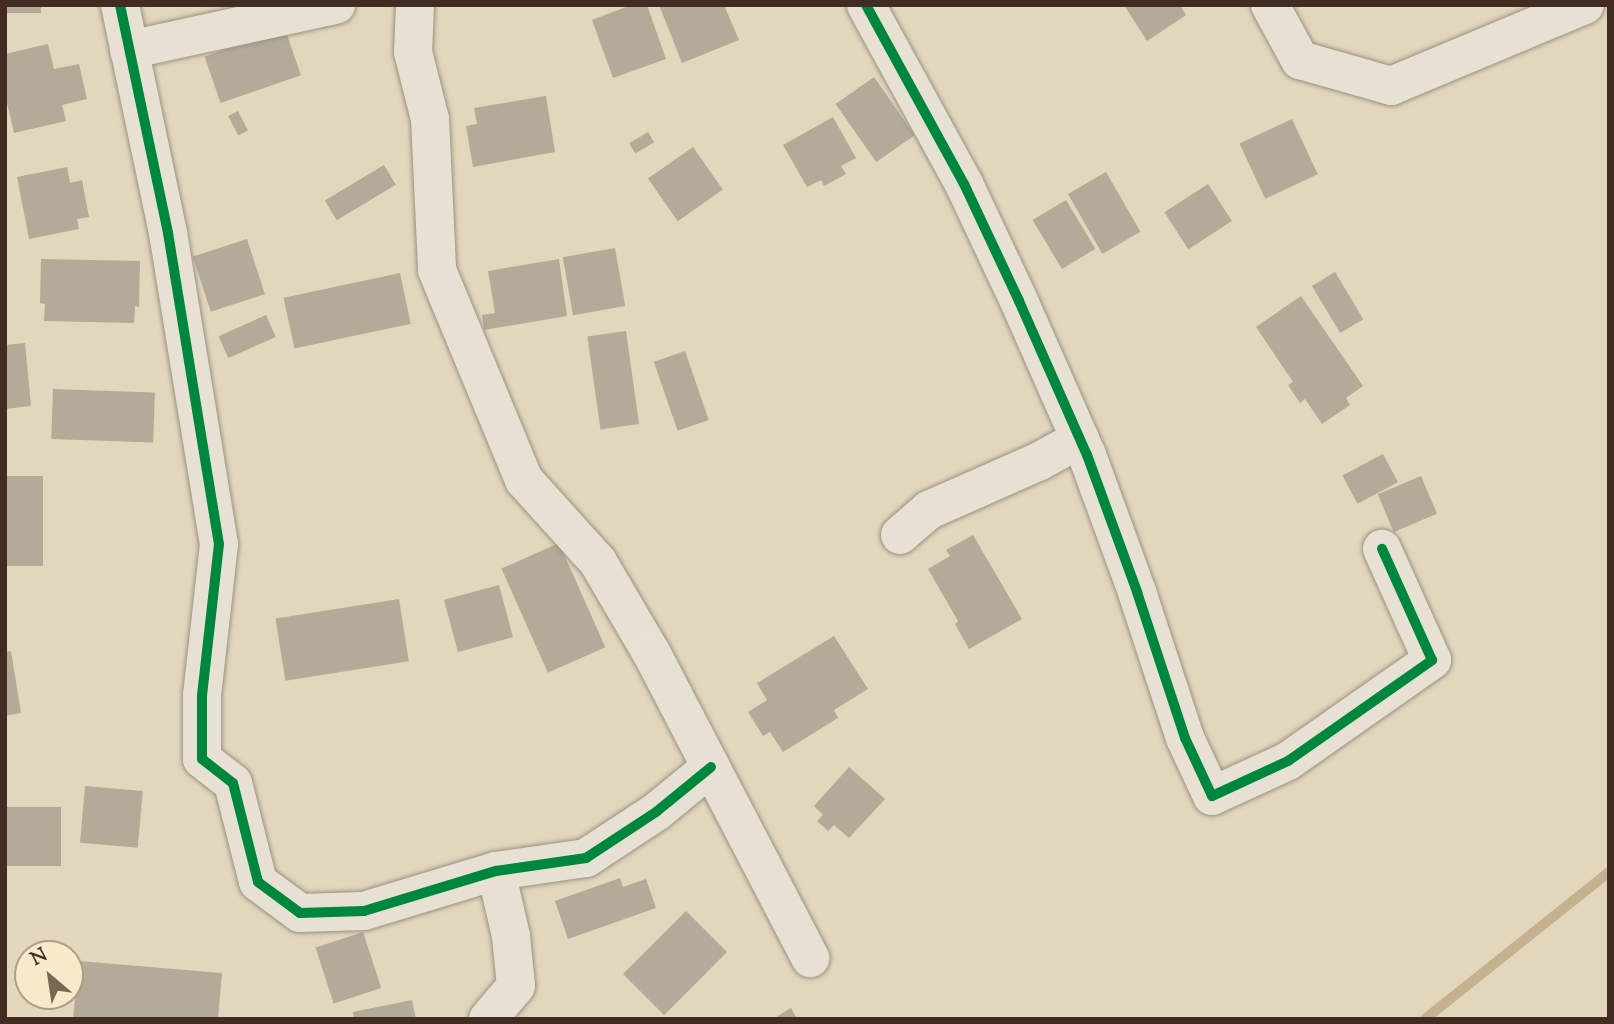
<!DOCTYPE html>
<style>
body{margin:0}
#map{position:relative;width:1614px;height:1024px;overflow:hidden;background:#e2d7bc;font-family:"Sorts Mill Goudy",serif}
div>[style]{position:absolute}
.stream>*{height:10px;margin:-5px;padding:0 5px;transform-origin:5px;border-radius:5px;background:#c3b190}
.building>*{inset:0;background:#b3aa98;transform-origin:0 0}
.roads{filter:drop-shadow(0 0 2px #9a9282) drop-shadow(0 0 2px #9a9282)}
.minor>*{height:38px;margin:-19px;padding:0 19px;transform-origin:19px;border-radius:19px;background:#e7e1d4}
.cycleway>*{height:10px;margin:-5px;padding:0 5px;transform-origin:5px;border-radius:5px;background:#00873e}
span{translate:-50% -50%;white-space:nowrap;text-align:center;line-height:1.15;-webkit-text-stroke:7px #f6eaca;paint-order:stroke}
.frame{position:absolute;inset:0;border:7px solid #422b21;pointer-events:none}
.north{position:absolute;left:14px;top:940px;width:70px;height:70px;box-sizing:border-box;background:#f6eaca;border:2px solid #ae9e86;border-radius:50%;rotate:331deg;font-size:19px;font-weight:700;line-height:28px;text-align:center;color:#422b21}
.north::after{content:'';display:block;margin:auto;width:24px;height:32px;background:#7a6757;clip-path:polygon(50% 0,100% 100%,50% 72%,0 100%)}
</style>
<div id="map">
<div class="stream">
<i style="left:1425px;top:1019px;width:236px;rotate:-38.6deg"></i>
</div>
<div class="building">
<i style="left:5px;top:5px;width:36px;height:8px"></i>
<i style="clip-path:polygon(631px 5px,647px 5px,666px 59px,613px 78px,592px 20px)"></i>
<i style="clip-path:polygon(659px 5px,724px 5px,739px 40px,682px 63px)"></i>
<i style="clip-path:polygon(1124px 5px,1180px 5px,1186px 15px,1147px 41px)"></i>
<i style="left:285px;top:29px;width:49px;height:85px;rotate:71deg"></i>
<i style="clip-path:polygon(48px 44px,54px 69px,79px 64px,87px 99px,62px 105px,66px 121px,14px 133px,5px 94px,5px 54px)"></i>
<i style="left:874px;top:77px;width:71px;height:47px;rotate:55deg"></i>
<i style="clip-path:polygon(546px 96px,555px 152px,473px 167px,466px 126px,477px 124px,474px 108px)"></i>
<i style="left:238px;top:111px;width:22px;height:11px;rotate:63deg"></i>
<i style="clip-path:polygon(833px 117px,856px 158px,841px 166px,846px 174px,824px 186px,821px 180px,807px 187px,783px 145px)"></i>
<i style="left:1292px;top:119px;width:61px;height:58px;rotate:65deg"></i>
<i style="left:648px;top:132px;width:12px;height:22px;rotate:59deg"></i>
<i style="left:693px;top:147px;width:52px;height:55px;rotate:55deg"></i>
<i style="left:384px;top:165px;width:23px;height:69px;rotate:59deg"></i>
<i style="clip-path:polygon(67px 167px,70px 183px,82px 180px,89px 217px,77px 219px,79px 229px,29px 239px,17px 177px)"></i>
<i style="left:1106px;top:172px;width:69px;height:44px;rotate:60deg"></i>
<i style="left:1208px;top:184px;width:44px;height:52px;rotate:57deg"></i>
<i style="left:1066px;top:200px;width:57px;height:39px;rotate:59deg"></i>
<i style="left:247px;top:239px;width:58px;height:57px;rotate:72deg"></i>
<i style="left:615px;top:248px;width:59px;height:53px;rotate:80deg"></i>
<i style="clip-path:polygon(41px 259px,140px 261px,139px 307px,135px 306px,134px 323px,44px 321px,45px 304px,40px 303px)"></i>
<i style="clip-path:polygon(559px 259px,567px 316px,484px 330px,482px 315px,495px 313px,488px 271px)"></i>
<i style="left:1335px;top:272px;width:55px;height:27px;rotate:59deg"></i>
<i style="left:400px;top:273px;width:52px;height:119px;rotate:78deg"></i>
<i style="clip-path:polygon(1301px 296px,1363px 386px,1346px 398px,1350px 405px,1322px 424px,1305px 399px,1300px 403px,1288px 385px,1293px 382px,1256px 327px)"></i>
<i style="left:266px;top:315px;width:24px;height:52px;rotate:66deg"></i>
<i style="left:626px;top:331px;width:94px;height:39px;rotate:82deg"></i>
<i style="clip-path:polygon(25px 343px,31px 406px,5px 409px,5px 345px)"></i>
<i style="left:685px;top:351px;width:73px;height:33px;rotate:71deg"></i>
<i style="left:53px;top:389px;width:102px;height:50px;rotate:2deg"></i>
<i style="left:1383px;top:454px;width:32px;height:46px;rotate:62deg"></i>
<i style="left:5px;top:476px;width:38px;height:90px"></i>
<i style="left:1421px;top:476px;width:41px;height:47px;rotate:67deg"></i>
<i style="clip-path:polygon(973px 535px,1022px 619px,969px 649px,955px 624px,958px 621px,928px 569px,950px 556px,946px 550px)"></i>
<i style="left:559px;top:543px;width:114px;height:63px;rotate:66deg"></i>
<i style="left:499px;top:585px;width:54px;height:57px;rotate:75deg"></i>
<i style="left:399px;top:599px;width:63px;height:125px;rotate:81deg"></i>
<i style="clip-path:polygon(834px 636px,868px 689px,834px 710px,838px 718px,783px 752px,770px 732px,763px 736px,748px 712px,767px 700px,757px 683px)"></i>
<i style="clip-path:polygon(11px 651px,21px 713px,5px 716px,5px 652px)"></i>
<i style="clip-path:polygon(849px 767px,885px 799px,849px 838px,834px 825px,828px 831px,817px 821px,823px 815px,814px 806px)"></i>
<i style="left:85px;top:786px;width:58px;height:57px;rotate:5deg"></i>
<i style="left:6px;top:807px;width:55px;height:59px"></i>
<i style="clip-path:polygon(620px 878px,623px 887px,646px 879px,656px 908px,568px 939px,555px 901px)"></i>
<i style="left:686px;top:911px;width:58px;height:89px;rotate:45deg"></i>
<i style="left:363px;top:932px;width:59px;height:50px;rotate:72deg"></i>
<i style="clip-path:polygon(79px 961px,222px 973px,218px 1019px,73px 1019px)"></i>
<i style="clip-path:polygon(412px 1000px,416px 1019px,354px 1019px,353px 1012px)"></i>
<i style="clip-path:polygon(791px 1008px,797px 1019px,773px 1019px)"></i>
</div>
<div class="roads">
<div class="minor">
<i style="left:120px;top:5px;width:233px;rotate:78.1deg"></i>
<i style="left:168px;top:233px;width:315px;rotate:80.7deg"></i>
<i style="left:219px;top:544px;width:152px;rotate:96.4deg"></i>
<i style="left:202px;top:695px;width:64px;rotate:90deg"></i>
<i style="left:202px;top:759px;width:39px;rotate:38deg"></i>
<i style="left:233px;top:783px;width:102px;rotate:75.8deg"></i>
<i style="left:258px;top:882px;width:52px;rotate:36.4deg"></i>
<i style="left:300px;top:913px;width:64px;rotate:-1.8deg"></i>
<i style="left:364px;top:911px;width:138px;rotate:-16.9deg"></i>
<i style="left:496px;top:871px;width:91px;rotate:-8.2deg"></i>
<i style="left:586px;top:858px;width:84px;rotate:-33.3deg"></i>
<i style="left:656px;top:812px;width:71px;rotate:-39.3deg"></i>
<i style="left:415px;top:5px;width:47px;rotate:92.4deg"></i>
<i style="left:413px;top:52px;width:69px;rotate:75.8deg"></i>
<i style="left:430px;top:119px;width:151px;rotate:87.3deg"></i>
<i style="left:437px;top:270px;width:227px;rotate:67.5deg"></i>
<i style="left:524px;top:480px;width:110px;rotate:47.9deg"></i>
<i style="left:598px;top:562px;width:107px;rotate:59.6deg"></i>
<i style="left:652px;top:654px;width:343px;rotate:62.5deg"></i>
<i style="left:866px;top:5px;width:204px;rotate:61.3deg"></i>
<i style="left:964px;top:184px;width:129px;rotate:64.8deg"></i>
<i style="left:1019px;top:301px;width:168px;rotate:66.2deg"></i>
<i style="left:1087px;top:455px;width:146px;rotate:69.9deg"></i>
<i style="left:1137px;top:592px;width:154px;rotate:71.8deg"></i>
<i style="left:1185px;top:738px;width:64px;rotate:65deg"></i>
<i style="left:1212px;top:796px;width:84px;rotate:-24.7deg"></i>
<i style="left:1288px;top:761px;width:176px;rotate:-35deg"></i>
<i style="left:1432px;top:660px;width:122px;rotate:-114.2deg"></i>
<i style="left:1270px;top:5px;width:63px;rotate:61.4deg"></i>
<i style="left:1300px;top:60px;width:95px;rotate:15.9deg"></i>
<i style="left:1391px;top:86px;width:210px;rotate:-22.7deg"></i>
<i style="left:129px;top:50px;width:212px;rotate:-12.3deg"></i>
<i style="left:900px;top:535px;width:38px;rotate:-41deg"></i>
<i style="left:929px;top:510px;width:119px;rotate:-23.8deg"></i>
<i style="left:1038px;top:462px;width:48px;rotate:-28.7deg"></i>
<i style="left:488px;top:1019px;width:43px;rotate:-49.7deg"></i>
<i style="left:516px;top:986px;width:50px;rotate:-95.7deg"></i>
<i style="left:511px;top:936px;width:67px;rotate:-103deg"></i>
</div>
</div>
<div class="cycleway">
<i style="left:120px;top:5px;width:233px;rotate:78.1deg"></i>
<i style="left:168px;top:233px;width:315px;rotate:80.7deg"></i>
<i style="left:219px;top:544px;width:152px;rotate:96.4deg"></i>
<i style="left:202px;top:695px;width:64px;rotate:90deg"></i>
<i style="left:202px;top:759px;width:39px;rotate:38deg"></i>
<i style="left:233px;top:783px;width:102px;rotate:75.8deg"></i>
<i style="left:258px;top:882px;width:52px;rotate:36.4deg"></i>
<i style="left:300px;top:913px;width:64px;rotate:-1.8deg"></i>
<i style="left:364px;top:911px;width:138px;rotate:-16.9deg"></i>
<i style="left:496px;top:871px;width:91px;rotate:-8.2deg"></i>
<i style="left:586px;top:858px;width:84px;rotate:-33.3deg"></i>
<i style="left:656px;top:812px;width:71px;rotate:-39.3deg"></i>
<i style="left:866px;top:5px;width:204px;rotate:61.3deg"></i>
<i style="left:964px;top:184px;width:129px;rotate:64.8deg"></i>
<i style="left:1019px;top:301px;width:168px;rotate:66.2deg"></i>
<i style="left:1087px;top:455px;width:146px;rotate:69.9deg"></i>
<i style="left:1137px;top:592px;width:154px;rotate:71.8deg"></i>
<i style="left:1185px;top:738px;width:64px;rotate:65deg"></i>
<i style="left:1212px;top:796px;width:84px;rotate:-24.7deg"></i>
<i style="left:1288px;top:761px;width:176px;rotate:-35deg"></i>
<i style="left:1432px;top:660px;width:122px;rotate:-114.2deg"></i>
</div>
<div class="frame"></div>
<div class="north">N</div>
</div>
